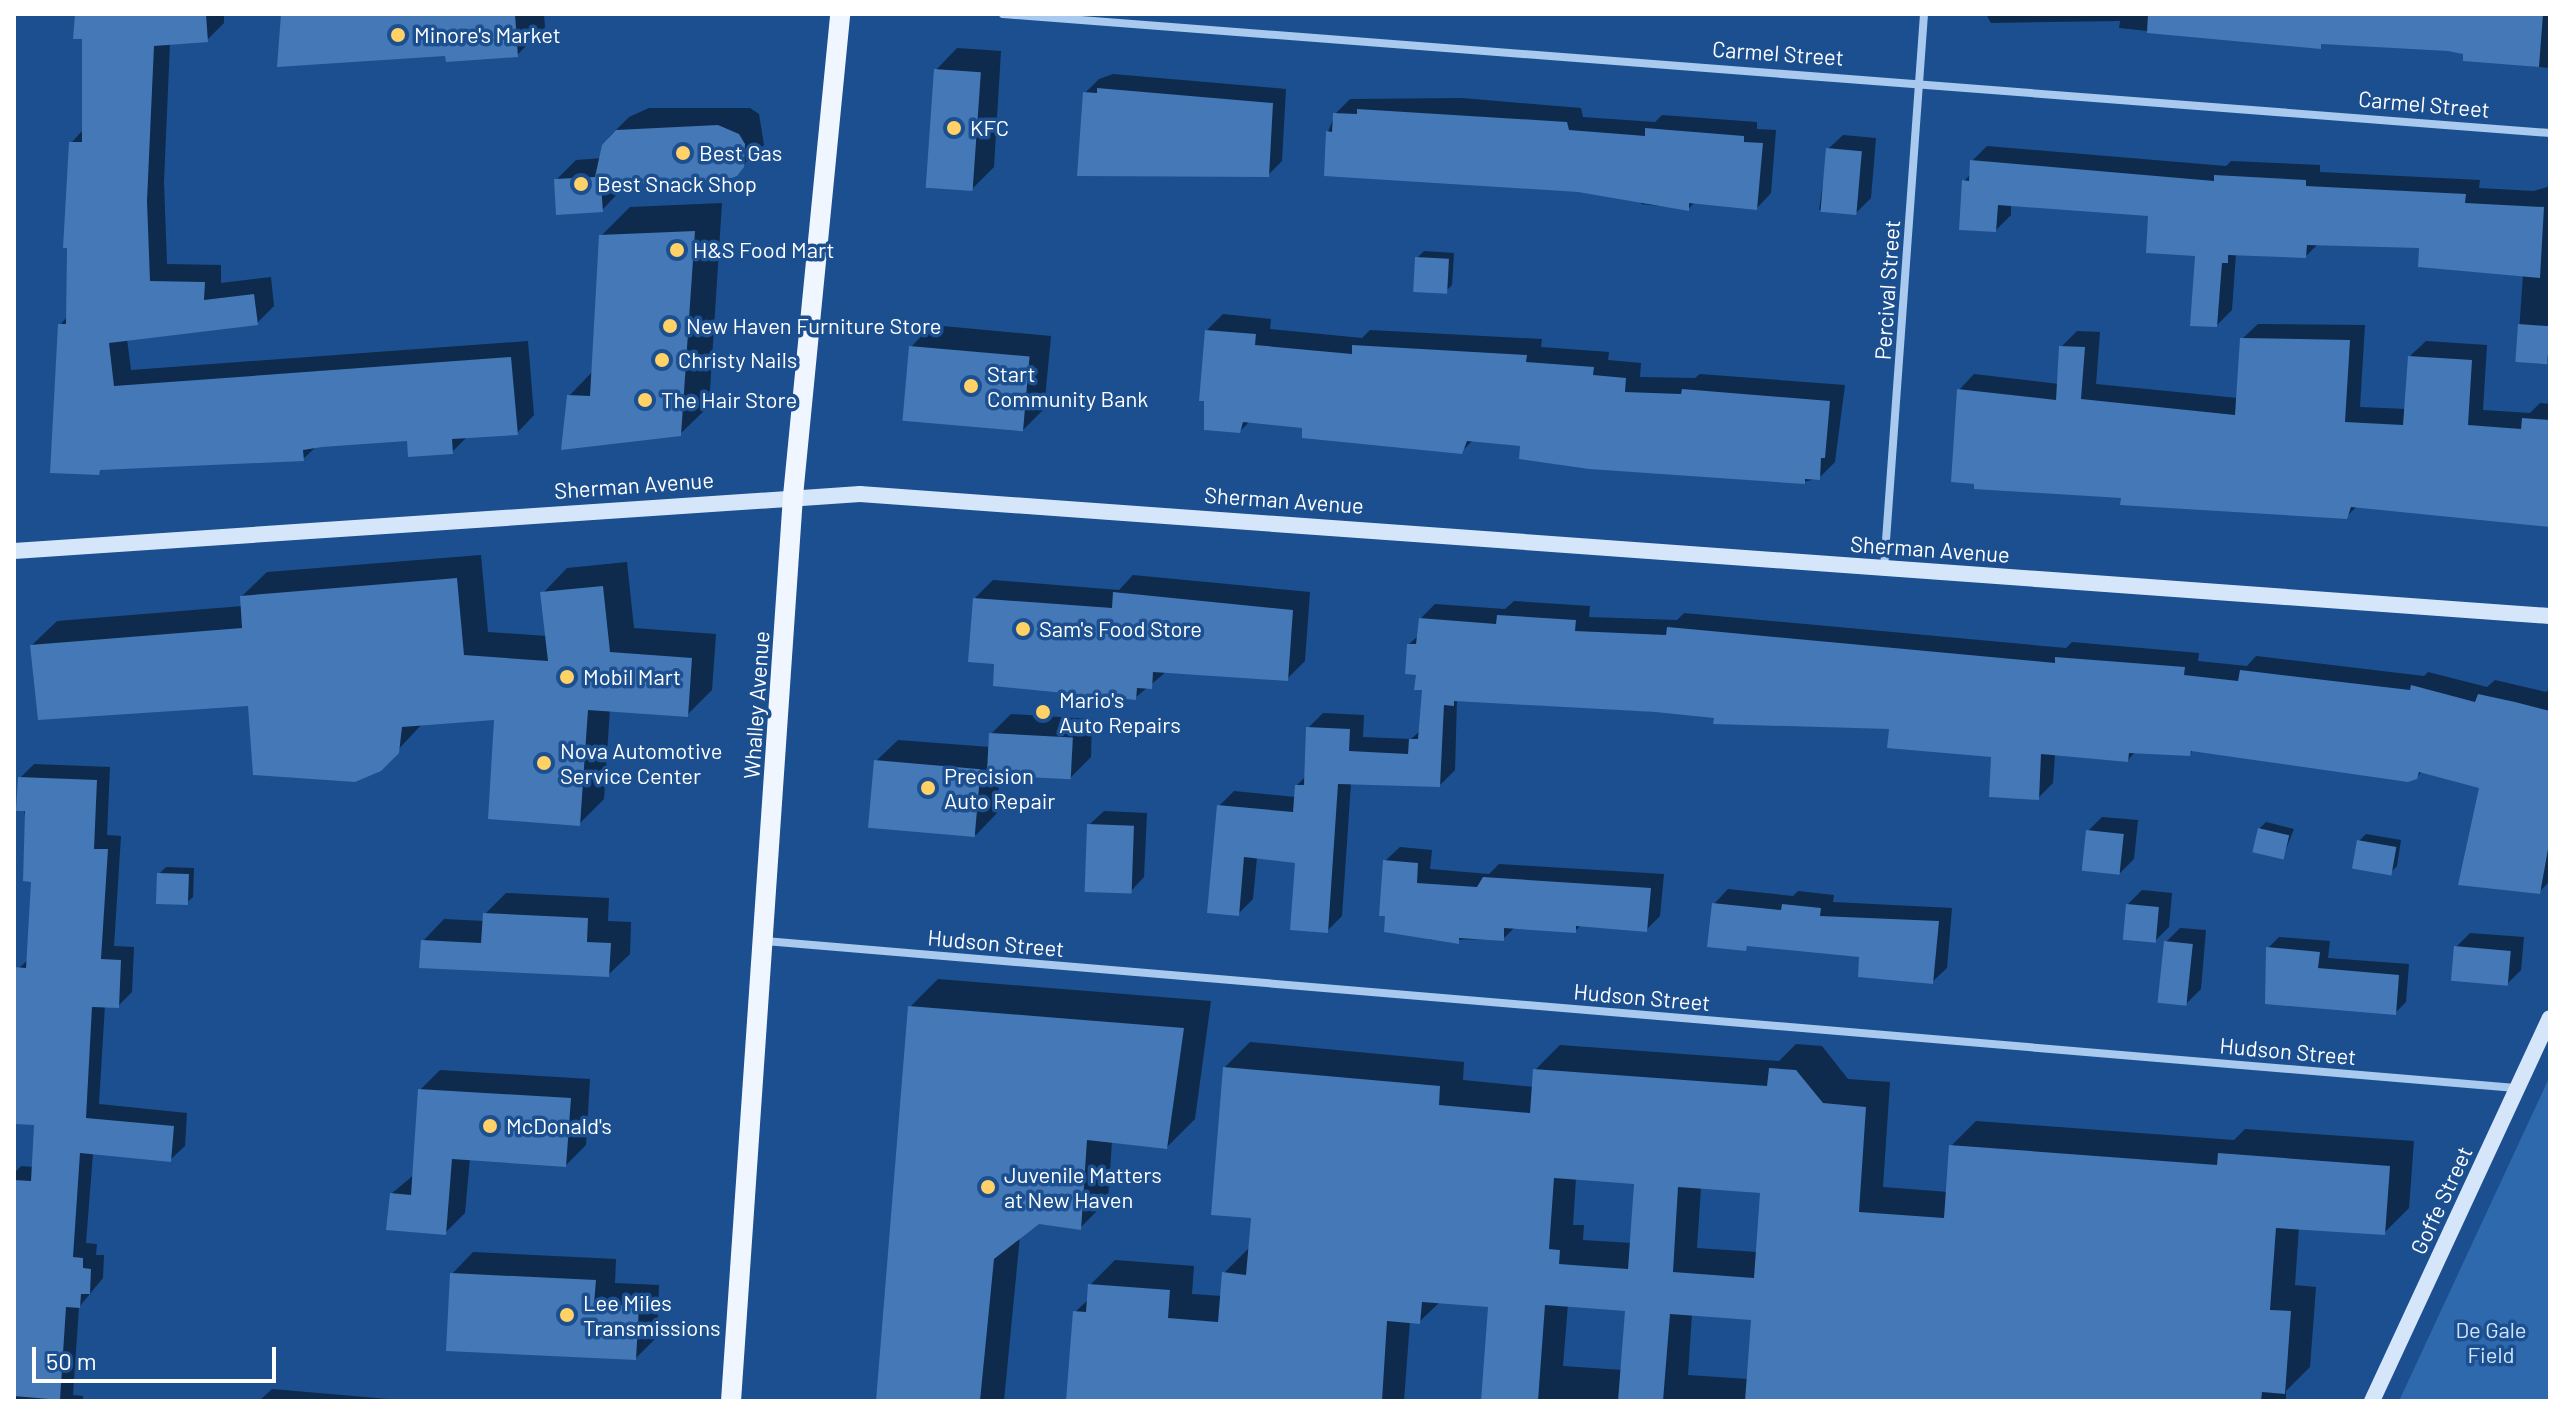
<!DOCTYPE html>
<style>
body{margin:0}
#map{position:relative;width:2564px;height:1415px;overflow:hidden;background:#1b4f8f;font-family:Barlow,sans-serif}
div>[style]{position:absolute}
.green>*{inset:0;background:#2e69ad}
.shadow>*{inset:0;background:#0007}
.building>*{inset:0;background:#4478b7;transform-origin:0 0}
.minor>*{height:8px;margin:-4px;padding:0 4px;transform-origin:4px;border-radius:4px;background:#a9c9ee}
.secondary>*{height:16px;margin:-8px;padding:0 8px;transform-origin:8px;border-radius:8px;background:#d6e6fa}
.primary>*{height:20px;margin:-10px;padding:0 10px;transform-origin:10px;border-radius:10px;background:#f0f6ff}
.dots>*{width:22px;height:22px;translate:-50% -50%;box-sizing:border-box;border:4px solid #1b4f8f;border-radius:50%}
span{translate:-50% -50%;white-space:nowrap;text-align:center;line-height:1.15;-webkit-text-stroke:7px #1b4f8f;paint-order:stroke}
.poi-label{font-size:22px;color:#fff}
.left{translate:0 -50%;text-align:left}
.street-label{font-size:22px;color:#fff}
.park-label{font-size:22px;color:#cfe3fa}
.frame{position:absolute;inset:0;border:16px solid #fff;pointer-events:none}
.scale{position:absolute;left:32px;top:1347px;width:244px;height:36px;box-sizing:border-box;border:4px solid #fff;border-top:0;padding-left:10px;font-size:24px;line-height:28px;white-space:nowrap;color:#fff;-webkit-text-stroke:6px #1b4f8f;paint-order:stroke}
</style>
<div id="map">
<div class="green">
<i style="clip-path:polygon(2550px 1076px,2550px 1401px,2399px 1401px)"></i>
</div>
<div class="shadow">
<i style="clip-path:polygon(78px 14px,224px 14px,224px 23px,207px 40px,170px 43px,164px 182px,167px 264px,221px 265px,221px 283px,271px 277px,274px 306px,257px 323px,127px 339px,131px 370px,528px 341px,534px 415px,517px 433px,468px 436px,452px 452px,409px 439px,317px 446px,303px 459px,52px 471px,60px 325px,68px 316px,71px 143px,84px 129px,84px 38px)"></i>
<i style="clip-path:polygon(283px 14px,544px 14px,545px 27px,517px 55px,447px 54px)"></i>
<i style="clip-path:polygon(2550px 14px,2550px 68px,2465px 59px,2465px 52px,2448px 49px,2234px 40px,2119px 28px,2120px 21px,1991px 23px,1987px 16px)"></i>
<i style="clip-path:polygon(957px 48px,1001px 51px,994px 167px,973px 188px,936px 70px)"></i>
<i style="clip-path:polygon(1113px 74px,1286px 89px,1282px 161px,1268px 175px,1085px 93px,1099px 79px)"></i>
<i style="clip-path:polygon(1462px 98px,1581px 108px,1583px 117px,1655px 122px,1662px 115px,1757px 122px,1757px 129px,1776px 130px,1771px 193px,1757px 208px,1695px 202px,1688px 209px,1641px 204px,1641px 197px,1328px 132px,1335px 114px,1350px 99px)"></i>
<i style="clip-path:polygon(649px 108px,750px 108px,759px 114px,764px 145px,743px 165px,622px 183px,622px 189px,602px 210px,556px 180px,576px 160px,603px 158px,609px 137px,629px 117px)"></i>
<i style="clip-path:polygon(1843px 135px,1876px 138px,1871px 198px,1857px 212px,1819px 210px,1828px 149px)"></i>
<i style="clip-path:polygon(1987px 146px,2226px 166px,2231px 161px,2320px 165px,2320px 172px,2480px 180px,2479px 188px,2534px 191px,2550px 186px,2550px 362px,2517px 360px,2523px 275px,2421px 246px,2318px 244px,2306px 256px,2236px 253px,2232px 310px,2217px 325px,2197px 255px,2150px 214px,2011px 204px,2011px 215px,1996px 230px,1964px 181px,1972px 173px,1972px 161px)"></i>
<i style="clip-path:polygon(722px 203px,709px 406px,680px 434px,569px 396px,593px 371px,601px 236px,630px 207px)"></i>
<i style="clip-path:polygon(1424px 251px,1454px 253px,1452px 285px,1445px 292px,1417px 258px)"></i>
<i style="clip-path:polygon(1223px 314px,1271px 319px,1270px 329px,1362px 338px,1370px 330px,1542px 339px,1541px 347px,1609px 352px,1608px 360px,1641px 363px,1640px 377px,1695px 378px,1700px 374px,1845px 385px,1835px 462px,1819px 478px,1804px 482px,1522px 444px,1473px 440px,1461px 452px,1304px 426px,1249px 422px,1240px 431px,1207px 330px)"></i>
<i style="clip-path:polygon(2258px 324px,2365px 325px,2360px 407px,2406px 409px,2410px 356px,2426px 341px,2487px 345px,2483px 410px,2530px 413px,2540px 403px,2550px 404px,2550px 524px,2357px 506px,2346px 517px,2123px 496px,1959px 390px,1974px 374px,2059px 384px,2061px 347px,2077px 331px,2100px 332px,2096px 384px,2238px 398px,2242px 339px)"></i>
<i style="clip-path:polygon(932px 325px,1051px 336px,1044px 409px,1023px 430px,911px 347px)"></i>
<i style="clip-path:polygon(481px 555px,488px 632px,547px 636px,543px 593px,567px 568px,627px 562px,634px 628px,716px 634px,712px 690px,687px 715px,610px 709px,604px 799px,579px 824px,496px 718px,423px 723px,380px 769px,250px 704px,39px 718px,32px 645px,57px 621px,243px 606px,242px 596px,267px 572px)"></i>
<i style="clip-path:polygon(1133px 575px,1310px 592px,1305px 661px,1287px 679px,1167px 671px,1135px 698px,996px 662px,975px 598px,993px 580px,1119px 590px)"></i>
<i style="clip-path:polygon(1514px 601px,1590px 606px,1589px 617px,1677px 620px,1684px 613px,2066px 648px,2072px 642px,2199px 653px,2198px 661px,2247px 666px,2256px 656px,2424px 676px,2428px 672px,2487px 687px,2495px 680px,2546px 692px,2550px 689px,2550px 881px,2539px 892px,2482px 786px,2422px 771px,2416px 778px,2194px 749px,2190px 754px,2136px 751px,2128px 760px,2055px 754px,2053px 783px,2038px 798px,1993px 755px,1891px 727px,1457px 699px,1455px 770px,1440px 785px,1351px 783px,1342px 916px,1327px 931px,1297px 862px,1257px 857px,1253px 899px,1238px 914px,1219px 806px,1234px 791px,1296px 797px,1296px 786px,1306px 776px,1308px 728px,1323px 713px,1364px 715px,1363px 737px,1411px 739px,1421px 730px,1424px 688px,1409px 644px,1419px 635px,1420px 619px,1435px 604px,1505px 609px)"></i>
<i style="clip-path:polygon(1011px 714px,1092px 719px,1091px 757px,1071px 777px,1000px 773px,997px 813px,976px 835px,876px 761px,898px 740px,990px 747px,991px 734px)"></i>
<i style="clip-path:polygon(34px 764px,110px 767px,107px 835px,121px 836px,114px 946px,134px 947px,132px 992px,118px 1006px,105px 1005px,99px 1104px,187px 1113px,185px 1146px,170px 1160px,93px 1153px,86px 1243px,97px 1244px,96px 1255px,104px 1255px,103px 1278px,79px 1307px,73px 1395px,83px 1396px,83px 1401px,14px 1401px,14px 1173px,21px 1166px,34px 1167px,36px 1123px,14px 1121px,19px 968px,29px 959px,33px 880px,20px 778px)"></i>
<i style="clip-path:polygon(1104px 811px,1147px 813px,1144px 877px,1130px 892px,1089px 825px)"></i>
<i style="clip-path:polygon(2102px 817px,2138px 820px,2134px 859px,2120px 873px,2088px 831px)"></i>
<i style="clip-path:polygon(2266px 822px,2294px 829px,2283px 857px,2259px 829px)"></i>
<i style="clip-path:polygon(2366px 834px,2401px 840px,2397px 866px,2390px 873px,2359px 841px)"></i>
<i style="clip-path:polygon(1400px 847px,1432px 850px,1430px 869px,1489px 874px,1499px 864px,1664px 874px,1660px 916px,1646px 930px,1582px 924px,1575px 931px,1516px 926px,1503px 939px,1430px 940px,1385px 861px)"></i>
<i style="clip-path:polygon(166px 867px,194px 868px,193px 897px,186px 903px,159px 874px)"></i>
<i style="clip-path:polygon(1728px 889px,1793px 896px,1798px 891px,1834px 895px,1833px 902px,1952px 908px,1947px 968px,1932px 982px,1861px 955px,1750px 944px,1745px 949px,1714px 904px)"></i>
<i style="clip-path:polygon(2142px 890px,2172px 893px,2169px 927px,2155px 941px,2128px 904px)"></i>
<i style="clip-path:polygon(506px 893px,609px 898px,608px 921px,631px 922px,630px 954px,608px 975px,423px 941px,444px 919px,484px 921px,485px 914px)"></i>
<i style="clip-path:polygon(2180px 928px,2206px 930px,2201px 989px,2187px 1003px,2166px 942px)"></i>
<i style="clip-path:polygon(2470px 933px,2524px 937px,2521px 970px,2507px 984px,2456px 947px)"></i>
<i style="clip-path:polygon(2279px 937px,2330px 941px,2328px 958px,2409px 964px,2406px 1002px,2395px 1013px,2268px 948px)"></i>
<i style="clip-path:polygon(938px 979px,1211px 1001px,1195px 1119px,1167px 1147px,1112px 1141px,1108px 1200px,1080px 1228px,1039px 1222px,1020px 1236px,1004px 1401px,878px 1401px,910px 1007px)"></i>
<i style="clip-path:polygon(evenodd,1250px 1042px,1464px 1062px,1463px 1080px,1534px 1087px,1535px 1070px,1560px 1045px,1779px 1061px,1796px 1044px,1822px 1046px,1848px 1079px,1890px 1082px,1883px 1187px,1948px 1192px,1951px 1146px,1976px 1121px,2234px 1140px,2245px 1129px,2414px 1141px,2409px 1208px,2384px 1233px,2299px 1227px,2295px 1285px,2316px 1287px,2310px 1367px,2286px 1391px,2286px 1401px,1483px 1401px,1490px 1305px,1440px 1302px,1419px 1322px,1410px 1321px,1404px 1401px,1068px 1401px,1075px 1312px,1089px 1299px,1090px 1285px,1115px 1260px,1194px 1266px,1192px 1294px,1222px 1296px,1224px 1273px,1249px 1248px,1253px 1217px,1225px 1067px,1250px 1042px,1576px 1178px,1636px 1182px,1632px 1243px,1583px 1240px,1584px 1225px,1573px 1225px,1576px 1178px,1250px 1042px,1701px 1187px,1762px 1191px,1757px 1252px,1697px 1248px,1701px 1187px,1250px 1042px,1568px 1304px,1627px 1309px,1623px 1370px,1563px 1366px,1568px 1304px,1250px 1042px,1692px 1313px,1753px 1318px,1748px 1379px,1688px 1375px,1692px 1313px)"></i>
<i style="clip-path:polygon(440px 1070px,590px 1079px,586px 1145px,566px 1165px,470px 1158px,465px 1213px,445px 1233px,391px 1194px,415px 1174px,420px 1090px)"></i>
<i style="clip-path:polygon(473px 1252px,616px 1259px,615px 1283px,659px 1285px,657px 1337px,636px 1358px,452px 1274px)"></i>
<i style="clip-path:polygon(272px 1389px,412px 1401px,259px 1401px)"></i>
</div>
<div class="building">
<i style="clip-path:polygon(75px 14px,206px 14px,208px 42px,154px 46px,147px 201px,150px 281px,205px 282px,204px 300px,254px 294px,258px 325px,109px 343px,114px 386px,511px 357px,518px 435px,452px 439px,453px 454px,408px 457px,407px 441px,322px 447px,303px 450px,304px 461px,100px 470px,99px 475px,50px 473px,58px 324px,66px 324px,67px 248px,63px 248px,69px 142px,82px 142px,82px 39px,73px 39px)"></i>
<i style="clip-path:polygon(281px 14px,515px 14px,518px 57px,446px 62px,445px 56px,277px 67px)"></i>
<i style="clip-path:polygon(2148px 14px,2543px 14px,2539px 67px,2463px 61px,2463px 54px,2448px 51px,2321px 44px,2321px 49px,2147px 33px)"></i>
<i style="left:934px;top:69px;width:47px;height:119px;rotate:4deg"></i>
<i style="clip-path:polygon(1097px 88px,1273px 103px,1269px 177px,1077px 176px,1083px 92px,1097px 93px)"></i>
<i style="clip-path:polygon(1357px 109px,1567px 122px,1569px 130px,1633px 135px,1645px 136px,1645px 128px,1744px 136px,1744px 142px,1763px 143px,1757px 210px,1689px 203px,1689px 211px,1578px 192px,1324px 176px,1326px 131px,1332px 132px,1333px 113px,1357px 114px)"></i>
<i style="clip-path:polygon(718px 125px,739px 134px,745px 144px,744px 167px,737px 176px,723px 181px,601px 185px,603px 212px,556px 215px,554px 179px,595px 177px,602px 145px,616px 130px)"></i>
<i style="left:1826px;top:148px;width:36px;height:64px;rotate:5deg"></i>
<i style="clip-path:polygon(1970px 160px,2214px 181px,2214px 175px,2306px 180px,2306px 186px,2466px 194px,2465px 203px,2544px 207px,2540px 278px,2418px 267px,2419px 248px,2307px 245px,2306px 258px,2228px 255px,2228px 263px,2222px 263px,2217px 327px,2190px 326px,2195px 256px,2146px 253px,2148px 216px,1998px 205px,1996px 232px,1959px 230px,1962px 180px,1969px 181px)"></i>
<i style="clip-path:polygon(695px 231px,681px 436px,561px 450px,567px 395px,590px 396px,599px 235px)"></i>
<i style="left:1415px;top:257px;width:34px;height:35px;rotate:3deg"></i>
<i style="left:2518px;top:324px;width:32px;height:38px;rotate:4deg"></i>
<i style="clip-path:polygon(1205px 330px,1256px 334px,1255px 345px,1352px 354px,1352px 345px,1527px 355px,1526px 362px,1594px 367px,1593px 375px,1626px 378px,1625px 392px,1681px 394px,1682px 389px,1830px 401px,1825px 458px,1821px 458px,1820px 480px,1805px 479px,1805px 484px,1589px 469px,1519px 459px,1520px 446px,1467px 441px,1462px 454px,1302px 438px,1302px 428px,1243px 422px,1240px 433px,1204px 430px,1204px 401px,1199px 401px)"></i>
<i style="clip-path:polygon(2240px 338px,2350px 340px,2345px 422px,2403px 425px,2408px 356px,2472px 360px,2468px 425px,2521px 429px,2522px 418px,2550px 420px,2550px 527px,2351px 507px,2347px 519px,2120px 505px,2121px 498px,1974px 489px,1974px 484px,1951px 482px,1957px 389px,2056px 400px,2059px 346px,2085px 347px,2081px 399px,2235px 415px)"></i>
<i style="left:909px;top:346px;width:121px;height:75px;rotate:5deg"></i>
<i style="clip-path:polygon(457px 578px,464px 655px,548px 661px,540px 592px,603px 586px,610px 652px,692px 658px,688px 717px,588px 710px,580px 826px,488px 819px,494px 720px,402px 727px,399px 753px,381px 771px,355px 782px,253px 775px,248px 706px,38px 720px,30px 645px,242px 628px,240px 596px)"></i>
<i style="clip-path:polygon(1113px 592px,1293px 610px,1288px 681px,1153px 672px,1152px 689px,1137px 688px,1136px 700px,993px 686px,994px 664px,968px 662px,973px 598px,1112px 608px)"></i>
<i style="clip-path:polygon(1497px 615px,1576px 620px,1575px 631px,1666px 635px,1667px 627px,1700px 630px,2055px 663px,2055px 657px,2185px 667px,2184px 675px,2238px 681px,2240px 670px,2410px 690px,2411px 685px,2475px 702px,2478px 694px,2515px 702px,2550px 711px,2550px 838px,2540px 894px,2458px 885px,2479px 788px,2419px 772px,2417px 779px,2408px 782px,2191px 751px,2190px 756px,2129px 753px,2128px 762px,2041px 754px,2039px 800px,1989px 797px,1991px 757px,1887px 748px,1889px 729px,1713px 724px,1714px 718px,1655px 712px,1454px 701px,1454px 706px,1444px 705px,1440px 787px,1338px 784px,1328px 933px,1290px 930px,1295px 863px,1244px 857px,1239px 916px,1207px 913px,1217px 805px,1293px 812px,1295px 785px,1304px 785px,1306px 727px,1350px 729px,1349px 751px,1408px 754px,1409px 739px,1418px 739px,1422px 690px,1414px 690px,1416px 675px,1405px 674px,1407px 644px,1416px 644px,1419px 618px,1496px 624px)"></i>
<i style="left:989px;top:733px;width:84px;height:42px;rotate:3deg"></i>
<i style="left:874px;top:760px;width:107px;height:68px;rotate:5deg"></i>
<i style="clip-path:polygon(18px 777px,97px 780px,94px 849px,108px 849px,101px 959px,121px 960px,119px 1008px,92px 1007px,86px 1118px,174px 1126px,171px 1162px,80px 1153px,73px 1257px,83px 1258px,83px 1268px,91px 1269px,90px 1294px,81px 1294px,80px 1308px,66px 1307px,60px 1400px,14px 1396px,14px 1180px,31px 1181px,34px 1125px,14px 1124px,14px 967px,26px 968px,31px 882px,23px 881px,25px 811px,16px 811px)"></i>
<i style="left:1087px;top:824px;width:47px;height:68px;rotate:2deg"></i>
<i style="left:2258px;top:828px;width:32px;height:25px;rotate:13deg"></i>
<i style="left:2086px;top:830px;width:38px;height:41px;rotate:6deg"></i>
<i style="left:2357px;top:840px;width:40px;height:29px;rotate:10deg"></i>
<i style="clip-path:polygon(1383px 860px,1418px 863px,1417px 883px,1477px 887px,1483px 877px,1651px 888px,1647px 932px,1576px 926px,1576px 933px,1504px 928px,1504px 941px,1459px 938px,1459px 944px,1384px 932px,1385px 916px,1379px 916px)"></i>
<i style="left:157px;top:873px;width:32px;height:31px;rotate:2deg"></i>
<i style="clip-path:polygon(1712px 903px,1781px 910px,1782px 904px,1821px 908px,1820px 916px,1939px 921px,1933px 984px,1858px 977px,1859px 957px,1747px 946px,1746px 951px,1707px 947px)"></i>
<i style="left:2126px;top:904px;width:33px;height:36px;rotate:5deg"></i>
<i style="clip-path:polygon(483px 913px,588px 918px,587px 942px,611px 943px,609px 977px,419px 968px,421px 940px,481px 943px)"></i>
<i style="left:2164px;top:941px;width:29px;height:62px;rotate:6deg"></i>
<i style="left:2454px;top:946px;width:57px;height:35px;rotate:5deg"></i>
<i style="clip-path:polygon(2266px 947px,2320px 952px,2318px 968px,2399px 975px,2396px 1015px,2265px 1004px)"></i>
<i style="clip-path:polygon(908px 1006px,1184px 1028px,1167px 1149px,1087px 1140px,1081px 1230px,1039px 1224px,994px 1259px,980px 1401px,876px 1401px)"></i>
<i style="clip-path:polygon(evenodd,1223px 1067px,1440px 1086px,1439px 1105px,1530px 1113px,1533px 1069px,1767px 1086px,1769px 1068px,1796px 1070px,1823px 1103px,1866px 1107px,1859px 1212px,1944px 1218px,1949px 1145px,2217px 1165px,2218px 1153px,2390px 1166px,2385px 1235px,2276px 1228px,2270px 1310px,2291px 1311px,2285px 1394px,2262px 1392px,2261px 1401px,1745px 1401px,1751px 1320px,1670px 1314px,1663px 1401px,1618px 1401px,1625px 1311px,1545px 1305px,1538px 1401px,1481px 1401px,1488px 1307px,1422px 1302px,1420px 1324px,1387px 1321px,1382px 1401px,1066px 1401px,1073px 1311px,1086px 1312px,1088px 1284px,1170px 1290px,1168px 1318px,1218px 1322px,1222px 1272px,1246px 1275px,1251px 1218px,1211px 1215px,1223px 1067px,1554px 1178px,1634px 1184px,1628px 1269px,1559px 1264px,1560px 1250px,1549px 1249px,1554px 1178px,1223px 1067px,1678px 1187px,1760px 1193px,1754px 1278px,1673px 1272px,1678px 1187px)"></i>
<i style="clip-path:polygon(418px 1089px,571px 1098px,566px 1167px,452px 1159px,446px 1235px,386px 1230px,390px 1193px,411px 1195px)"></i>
<i style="clip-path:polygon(450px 1273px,596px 1280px,594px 1304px,639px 1306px,636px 1360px,446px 1351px)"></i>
</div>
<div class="minor">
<i style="left:1003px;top:14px;width:1552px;rotate:4.4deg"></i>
<i style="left:1884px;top:568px;width:555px;rotate:-85.87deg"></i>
<i style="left:765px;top:941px;width:1757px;rotate:4.8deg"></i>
</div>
<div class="secondary">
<i style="left:14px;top:551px;width:848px;rotate:-3.85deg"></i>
<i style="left:860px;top:494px;width:1694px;rotate:4.13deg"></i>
<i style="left:2372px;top:1401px;width:422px;rotate:-65.1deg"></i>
</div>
<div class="primary">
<i style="left:731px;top:1401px;width:907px;rotate:-86.08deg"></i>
<i style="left:793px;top:496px;width:484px;rotate:-84.4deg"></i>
</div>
<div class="dots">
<i style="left:398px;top:35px;background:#ffd166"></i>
<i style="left:954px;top:128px;background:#ffd166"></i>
<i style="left:683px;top:153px;background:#ffd166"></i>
<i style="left:581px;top:184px;background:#ffd166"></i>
<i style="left:677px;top:250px;background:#ffd166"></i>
<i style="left:670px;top:326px;background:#ffd166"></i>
<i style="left:662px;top:360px;background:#ffd166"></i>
<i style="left:971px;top:386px;background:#ffd166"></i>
<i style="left:645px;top:400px;background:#ffd166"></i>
<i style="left:1023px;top:629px;background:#ffd166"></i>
<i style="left:567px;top:677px;background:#ffd166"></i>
<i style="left:1043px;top:712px;background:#ffd166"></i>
<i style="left:544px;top:763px;background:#ffd166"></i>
<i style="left:928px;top:788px;background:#ffd166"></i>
<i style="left:490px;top:1126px;background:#ffd166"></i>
<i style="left:988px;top:1187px;background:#ffd166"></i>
<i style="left:567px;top:1315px;background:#ffd166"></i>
</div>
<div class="poi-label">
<span class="left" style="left:414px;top:35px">Minore's Market</span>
<span class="left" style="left:970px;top:128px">KFC</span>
<span class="left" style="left:699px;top:153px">Best Gas</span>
<span class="left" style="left:597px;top:184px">Best Snack Shop</span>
<span class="left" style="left:693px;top:250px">H&amp;S Food Mart</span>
<span class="left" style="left:686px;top:326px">New Haven Furniture Store</span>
<span class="left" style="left:678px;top:360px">Christy Nails</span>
<span class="left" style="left:987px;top:386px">Start<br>Community Bank</span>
<span class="left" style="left:661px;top:400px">The Hair Store</span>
<span class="left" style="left:1039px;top:629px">Sam's Food Store</span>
<span class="left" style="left:583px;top:677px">Mobil Mart</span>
<span class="left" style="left:1059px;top:712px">Mario's<br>Auto Repairs</span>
<span class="left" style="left:560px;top:763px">Nova Automotive<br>Service Center</span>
<span class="left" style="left:944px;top:788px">Precision<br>Auto Repair</span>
<span class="left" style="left:506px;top:1126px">McDonald's</span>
<span class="left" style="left:1004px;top:1187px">Juvenile Matters<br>at New Haven</span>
<span class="left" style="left:583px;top:1315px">Lee Miles<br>Transmissions</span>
</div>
<div class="street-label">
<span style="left:1778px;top:53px;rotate:4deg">Carmel Street</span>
<span style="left:2424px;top:104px;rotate:5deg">Carmel Street</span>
<span style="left:1887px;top:290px;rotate:-86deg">Percival Street</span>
<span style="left:634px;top:485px;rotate:-4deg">Sherman Avenue</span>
<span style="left:1284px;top:500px;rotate:4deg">Sherman Avenue</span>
<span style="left:1930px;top:549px;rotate:4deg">Sherman Avenue</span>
<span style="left:756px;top:705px;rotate:-86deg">Whalley Avenue</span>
<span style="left:996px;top:943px;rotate:5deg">Hudson Street</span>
<span style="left:1642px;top:997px;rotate:5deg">Hudson Street</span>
<span style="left:2288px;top:1051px;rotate:5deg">Hudson Street</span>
<span style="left:2441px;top:1200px;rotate:-65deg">Goffe Street</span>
</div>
<div class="park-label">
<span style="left:2491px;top:1342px">De Gale<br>Field</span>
</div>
<div class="frame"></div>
<div class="scale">50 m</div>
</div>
